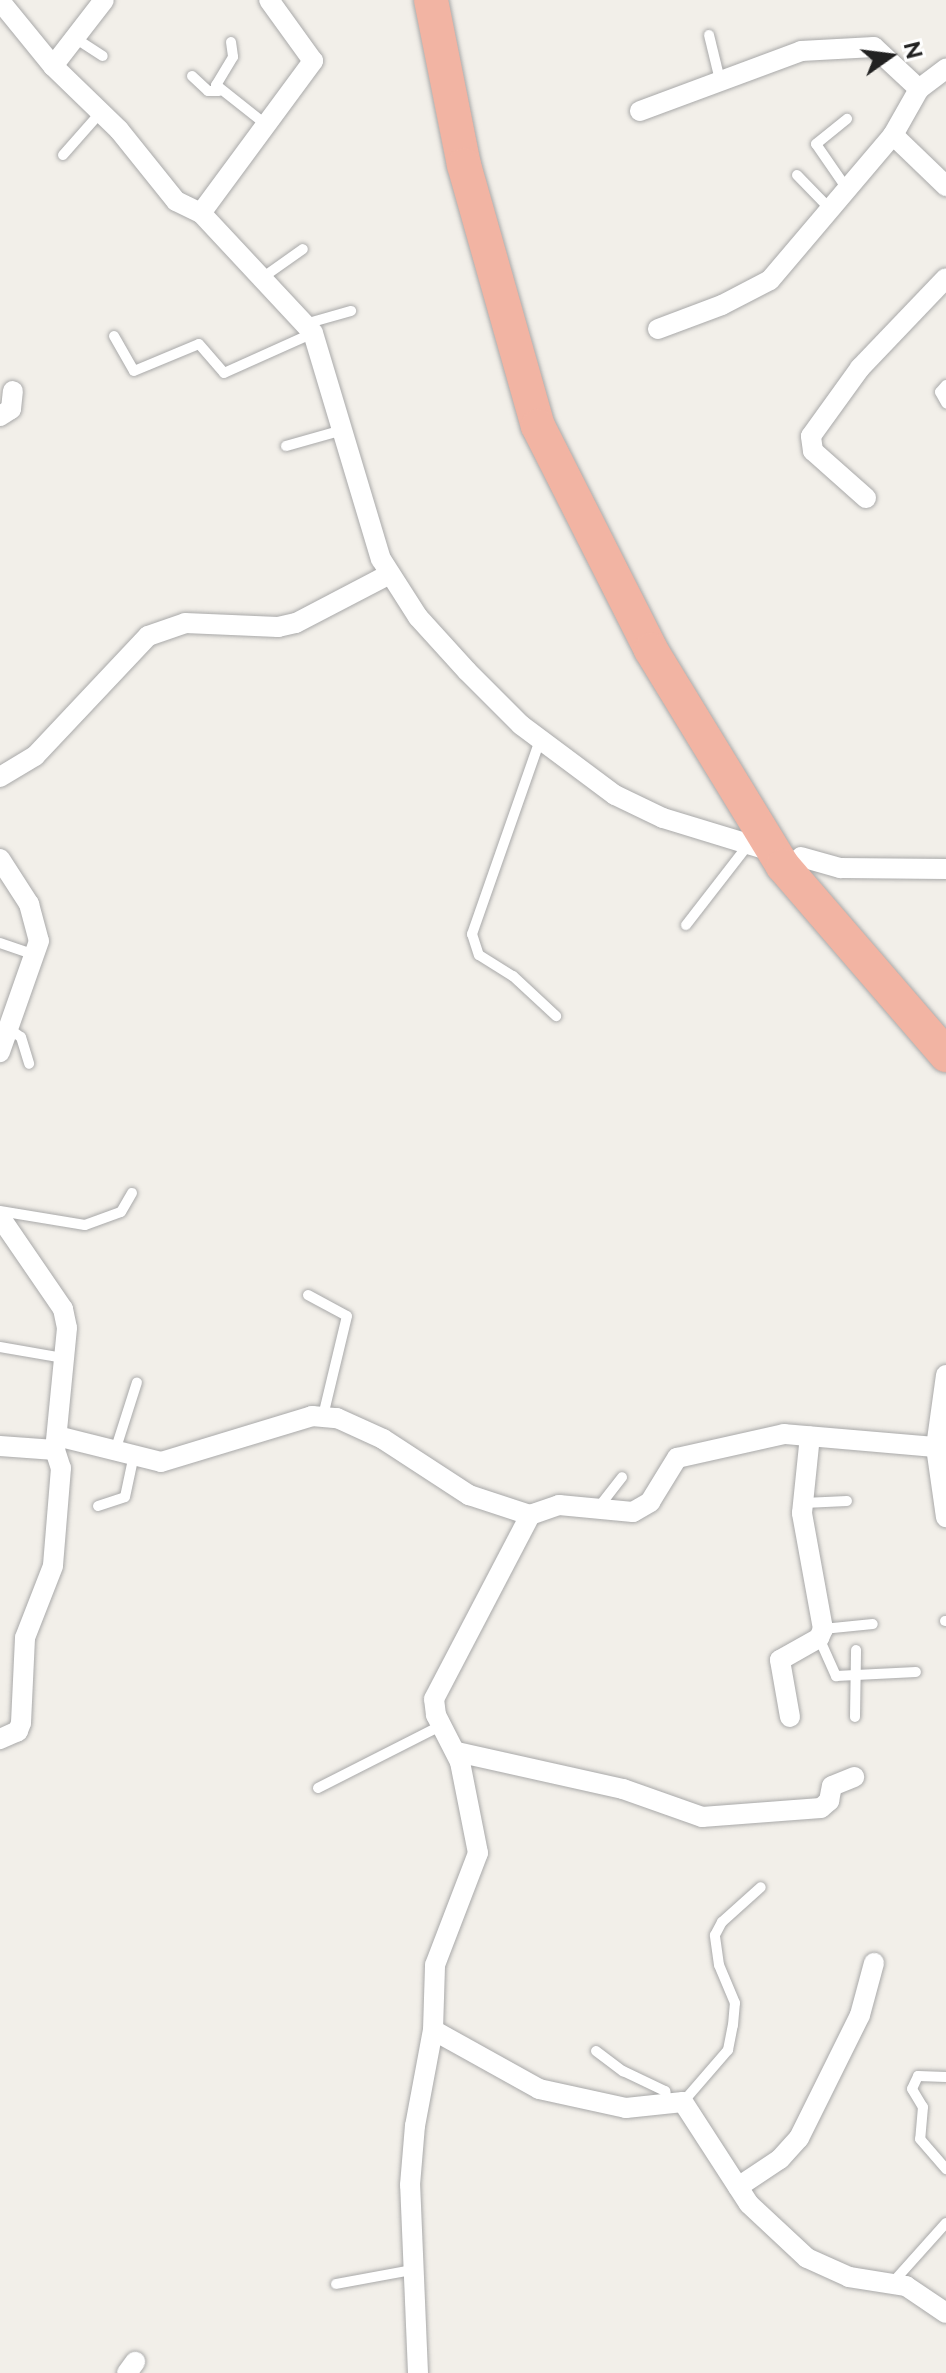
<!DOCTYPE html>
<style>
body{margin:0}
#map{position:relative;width:946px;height:2373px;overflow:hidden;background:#f2efe9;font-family:Raleway,sans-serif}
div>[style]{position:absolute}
.roads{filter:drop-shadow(0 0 2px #a9a9a9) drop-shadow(0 0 2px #a9a9a9)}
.service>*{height:10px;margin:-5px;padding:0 5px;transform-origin:5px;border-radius:5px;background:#fff}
.minor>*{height:20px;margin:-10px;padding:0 10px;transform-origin:10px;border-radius:10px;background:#fff}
.trunk>*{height:34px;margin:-17px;padding:0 17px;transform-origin:17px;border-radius:17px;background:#f2b4a3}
span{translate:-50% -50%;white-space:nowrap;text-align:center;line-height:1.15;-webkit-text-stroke:6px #fff;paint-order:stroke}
.north{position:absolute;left:850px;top:16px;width:80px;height:80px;-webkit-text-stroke:6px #fff;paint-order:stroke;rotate:76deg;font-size:22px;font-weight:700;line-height:32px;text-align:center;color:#222}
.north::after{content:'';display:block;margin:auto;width:28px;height:36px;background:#222;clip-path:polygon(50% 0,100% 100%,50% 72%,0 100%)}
</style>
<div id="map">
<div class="roads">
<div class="service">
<i style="left:709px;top:35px;width:46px;rotate:76.3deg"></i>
<i style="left:75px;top:38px;width:33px;rotate:33deg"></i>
<i style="left:231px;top:42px;width:15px;rotate:82deg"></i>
<i style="left:233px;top:57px;width:33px;rotate:121deg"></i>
<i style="left:216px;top:85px;width:61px;rotate:38.4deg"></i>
<i style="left:192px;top:76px;width:22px;rotate:43deg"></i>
<i style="left:208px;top:91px;width:11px"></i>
<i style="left:63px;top:155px;width:56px;rotate:-48.6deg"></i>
<i style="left:797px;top:175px;width:45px;rotate:45.9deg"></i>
<i style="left:845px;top:186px;width:51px;rotate:-124.6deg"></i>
<i style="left:816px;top:144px;width:40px;rotate:-39deg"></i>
<i style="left:262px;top:278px;width:50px;rotate:-35.3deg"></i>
<i style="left:305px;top:324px;width:48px;rotate:-15.8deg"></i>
<i style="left:114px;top:336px;width:40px;rotate:60.3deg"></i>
<i style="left:134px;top:371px;width:70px;rotate:-22.6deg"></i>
<i style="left:199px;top:344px;width:38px;rotate:49deg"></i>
<i style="left:224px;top:373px;width:98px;rotate:-24.2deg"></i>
<i style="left:946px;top:385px;width:9px;rotate:131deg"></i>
<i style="left:940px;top:392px;width:13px;rotate:61deg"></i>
<i style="left:286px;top:446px;width:59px;rotate:-15.7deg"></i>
<i style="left:540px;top:740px;width:206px;rotate:109.3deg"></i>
<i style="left:472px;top:934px;width:22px;rotate:72deg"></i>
<i style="left:479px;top:955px;width:40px;rotate:32deg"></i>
<i style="left:513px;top:976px;width:59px;rotate:42.9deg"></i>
<i style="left:686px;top:925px;width:101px;rotate:-52.2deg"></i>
<i style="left:0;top:943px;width:37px;rotate:19deg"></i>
<i style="left:9px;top:1029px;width:14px;rotate:34deg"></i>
<i style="left:21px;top:1037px;width:28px;rotate:73deg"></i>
<i style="left:0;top:1211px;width:86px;rotate:9.4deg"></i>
<i style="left:85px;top:1225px;width:38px;rotate:-20deg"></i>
<i style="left:121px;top:1212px;width:22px;rotate:-60deg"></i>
<i style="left:308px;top:1295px;width:44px;rotate:28.3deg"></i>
<i style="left:347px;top:1316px;width:103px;rotate:103.5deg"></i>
<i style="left:0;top:1347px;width:65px;rotate:9.8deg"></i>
<i style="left:115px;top:1451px;width:72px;rotate:-72.3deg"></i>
<i style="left:804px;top:1503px;width:43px;rotate:-2.7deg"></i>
<i style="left:98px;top:1506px;width:28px;rotate:-18deg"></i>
<i style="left:125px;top:1497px;width:40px;rotate:-78deg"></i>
<i style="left:598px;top:1508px;width:39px;rotate:-52deg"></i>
<i style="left:945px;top:1621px;width:1px"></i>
<i style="left:823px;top:1629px;width:50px;rotate:-5.7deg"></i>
<i style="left:819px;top:1638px;width:42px;rotate:65.9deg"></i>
<i style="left:836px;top:1676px;width:80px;rotate:-2.9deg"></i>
<i style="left:855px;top:1717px;width:67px;rotate:-89.1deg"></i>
<i style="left:318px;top:1788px;width:137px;rotate:-26.9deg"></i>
<i style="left:596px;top:2051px;width:34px;rotate:37deg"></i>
<i style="left:623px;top:2071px;width:47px;rotate:25.5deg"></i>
<i style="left:665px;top:2091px;width:9px;rotate:77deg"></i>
<i style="left:946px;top:2077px;width:28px;rotate:-178deg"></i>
<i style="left:918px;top:2076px;width:14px;rotate:115deg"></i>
<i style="left:912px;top:2089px;width:21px;rotate:59deg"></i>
<i style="left:923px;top:2107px;width:32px;rotate:95deg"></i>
<i style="left:920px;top:2139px;width:40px;rotate:49deg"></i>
<i style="left:683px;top:2102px;width:69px;rotate:-49.1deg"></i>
<i style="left:728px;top:2050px;width:25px;rotate:-79deg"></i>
<i style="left:733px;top:2025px;width:22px;rotate:-85deg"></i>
<i style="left:735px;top:2003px;width:41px;rotate:-112.8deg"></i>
<i style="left:719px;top:1965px;width:30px;rotate:-98deg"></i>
<i style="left:715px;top:1935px;width:15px;rotate:-62deg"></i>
<i style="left:722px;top:1922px;width:52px;rotate:-41.9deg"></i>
<i style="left:894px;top:2281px;width:78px;rotate:-48.1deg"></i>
<i style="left:336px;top:2284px;width:77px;rotate:-10.4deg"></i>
</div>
<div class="minor">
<i style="left:0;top:1px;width:84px;rotate:50.8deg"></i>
<i style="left:53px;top:66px;width:92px;rotate:44.1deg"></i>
<i style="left:119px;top:130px;width:91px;rotate:51.2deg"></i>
<i style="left:176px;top:201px;width:28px;rotate:26deg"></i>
<i style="left:201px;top:213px;width:164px;rotate:47deg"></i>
<i style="left:313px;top:333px;width:236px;rotate:73.3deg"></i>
<i style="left:381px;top:559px;width:69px;rotate:57.5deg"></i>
<i style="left:418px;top:617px;width:73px;rotate:47.8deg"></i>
<i style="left:467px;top:671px;width:76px;rotate:45deg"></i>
<i style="left:521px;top:725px;width:117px;rotate:36.7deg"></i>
<i style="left:615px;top:795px;width:53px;rotate:25.6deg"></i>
<i style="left:663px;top:818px;width:116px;rotate:17deg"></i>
<i style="left:53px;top:66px;width:83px;rotate:-52.3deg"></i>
<i style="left:640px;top:111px;width:172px;rotate:-20.4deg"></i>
<i style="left:801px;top:51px;width:73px;rotate:-3.1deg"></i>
<i style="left:874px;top:47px;width:62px;rotate:43deg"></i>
<i style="left:893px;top:135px;width:74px;rotate:43.9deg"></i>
<i style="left:201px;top:213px;width:189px;rotate:-53.6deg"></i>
<i style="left:313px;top:61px;width:75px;rotate:-125.8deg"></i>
<i style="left:658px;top:329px;width:68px;rotate:-20.6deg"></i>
<i style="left:722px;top:305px;width:54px;rotate:-27.5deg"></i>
<i style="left:770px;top:280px;width:190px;rotate:-49.7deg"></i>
<i style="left:893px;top:135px;width:53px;rotate:-60.5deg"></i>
<i style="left:919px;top:89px;width:34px;rotate:-37deg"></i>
<i style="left:0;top:416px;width:13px;rotate:-32deg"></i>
<i style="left:11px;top:409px;width:18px;rotate:-84deg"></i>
<i style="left:866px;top:498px;width:71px;rotate:-138.4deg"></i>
<i style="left:813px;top:451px;width:15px;rotate:-98deg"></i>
<i style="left:811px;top:436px;width:84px;rotate:-54.2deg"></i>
<i style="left:860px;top:368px;width:124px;rotate:-46.3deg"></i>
<i style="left:0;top:777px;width:41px;rotate:-31deg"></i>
<i style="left:35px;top:756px;width:165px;rotate:-46.7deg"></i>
<i style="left:148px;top:636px;width:39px;rotate:-19deg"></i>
<i style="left:185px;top:623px;width:93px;rotate:2.5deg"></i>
<i style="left:278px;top:627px;width:18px;rotate:-13deg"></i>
<i style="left:296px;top:623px;width:104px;rotate:-27.6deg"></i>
<i style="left:801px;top:857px;width:41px;rotate:15.8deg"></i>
<i style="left:840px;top:868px;width:106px;rotate:0.5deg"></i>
<i style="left:0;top:859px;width:54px;rotate:57.2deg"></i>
<i style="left:29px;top:904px;width:38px;rotate:75deg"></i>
<i style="left:39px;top:941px;width:118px;rotate:109.4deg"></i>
<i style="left:0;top:1217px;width:112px;rotate:55.6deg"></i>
<i style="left:63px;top:1309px;width:19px;rotate:78deg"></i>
<i style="left:67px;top:1328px;width:123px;rotate:95.6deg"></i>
<i style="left:55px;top:1450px;width:19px;rotate:72deg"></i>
<i style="left:61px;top:1468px;width:98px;rotate:94.7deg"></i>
<i style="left:53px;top:1566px;width:77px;rotate:111.3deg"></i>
<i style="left:25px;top:1638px;width:85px;rotate:92.7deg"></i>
<i style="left:21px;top:1723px;width:9px;rotate:111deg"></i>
<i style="left:18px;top:1731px;width:20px;rotate:156deg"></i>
<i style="left:946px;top:1375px;width:73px;rotate:97.9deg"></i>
<i style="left:936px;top:1447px;width:71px;rotate:81.9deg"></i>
<i style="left:57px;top:1436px;width:107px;rotate:14deg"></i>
<i style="left:161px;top:1462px;width:158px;rotate:-16.9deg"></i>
<i style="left:312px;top:1416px;width:25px;rotate:5deg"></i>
<i style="left:337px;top:1418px;width:51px;rotate:24.5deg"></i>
<i style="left:383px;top:1439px;width:103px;rotate:33.1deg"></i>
<i style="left:469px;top:1495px;width:64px;rotate:18.2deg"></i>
<i style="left:530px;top:1515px;width:31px;rotate:-19deg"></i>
<i style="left:559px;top:1505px;width:74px;rotate:5.4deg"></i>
<i style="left:633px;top:1512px;width:20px;rotate:-30deg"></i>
<i style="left:650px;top:1502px;width:52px;rotate:-58.5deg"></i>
<i style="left:677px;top:1458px;width:110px;rotate:-12.6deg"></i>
<i style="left:784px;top:1434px;width:153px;rotate:4.9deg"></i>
<i style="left:0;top:1446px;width:55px;rotate:4.2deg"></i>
<i style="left:790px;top:1717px;width:58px;rotate:-100deg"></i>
<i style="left:780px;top:1660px;width:45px;rotate:-29.4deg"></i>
<i style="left:819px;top:1638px;width:10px;rotate:-66deg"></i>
<i style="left:823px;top:1629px;width:118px;rotate:-100.3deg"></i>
<i style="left:802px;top:1513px;width:77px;rotate:-84.1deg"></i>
<i style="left:457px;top:1752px;width:170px;rotate:12.6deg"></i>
<i style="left:623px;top:1789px;width:84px;rotate:19.5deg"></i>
<i style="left:702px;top:1817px;width:119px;rotate:-4.3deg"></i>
<i style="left:821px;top:1808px;width:11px;rotate:-41deg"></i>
<i style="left:829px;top:1801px;width:15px;rotate:-79deg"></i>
<i style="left:832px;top:1786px;width:24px;rotate:-22deg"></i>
<i style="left:433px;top:2030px;width:121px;rotate:29.1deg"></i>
<i style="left:539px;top:2089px;width:89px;rotate:12.3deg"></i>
<i style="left:626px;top:2108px;width:57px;rotate:-6deg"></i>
<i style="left:683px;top:2102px;width:121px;rotate:57.1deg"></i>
<i style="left:749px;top:2204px;width:79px;rotate:43deg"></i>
<i style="left:807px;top:2258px;width:46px;rotate:24.3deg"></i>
<i style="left:849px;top:2277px;width:58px;rotate:9deg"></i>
<i style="left:906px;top:2286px;width:48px;rotate:34deg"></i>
<i style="left:738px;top:2187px;width:50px;rotate:-33.7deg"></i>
<i style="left:780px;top:2159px;width:28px;rotate:-48deg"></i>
<i style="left:799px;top:2138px;width:137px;rotate:-63.6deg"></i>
<i style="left:860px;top:2015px;width:54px;rotate:-74.9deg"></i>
<i style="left:127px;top:2373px;width:14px;rotate:-54deg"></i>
<i style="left:418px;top:2373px;width:188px;rotate:-92.4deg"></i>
<i style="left:410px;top:2185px;width:59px;rotate:-85.2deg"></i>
<i style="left:415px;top:2126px;width:98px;rotate:-79.4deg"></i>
<i style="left:433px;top:2030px;width:65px;rotate:-88.2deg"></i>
<i style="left:435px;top:1965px;width:120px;rotate:-69deg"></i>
<i style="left:478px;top:1853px;width:93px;rotate:-101.2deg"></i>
<i style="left:460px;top:1762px;width:53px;rotate:-117.1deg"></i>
<i style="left:436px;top:1715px;width:16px;rotate:-97deg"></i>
<i style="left:434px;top:1699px;width:208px;rotate:-62.4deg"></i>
</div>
<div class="trunk">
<i style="left:431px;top:0;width:168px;rotate:78.7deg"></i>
<i style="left:464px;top:165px;width:271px;rotate:74.2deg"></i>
<i style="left:538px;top:426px;width:251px;rotate:63.2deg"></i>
<i style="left:651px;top:650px;width:253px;rotate:58.6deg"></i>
<i style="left:783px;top:866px;width:250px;rotate:49.2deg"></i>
</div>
</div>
<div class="north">N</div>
</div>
